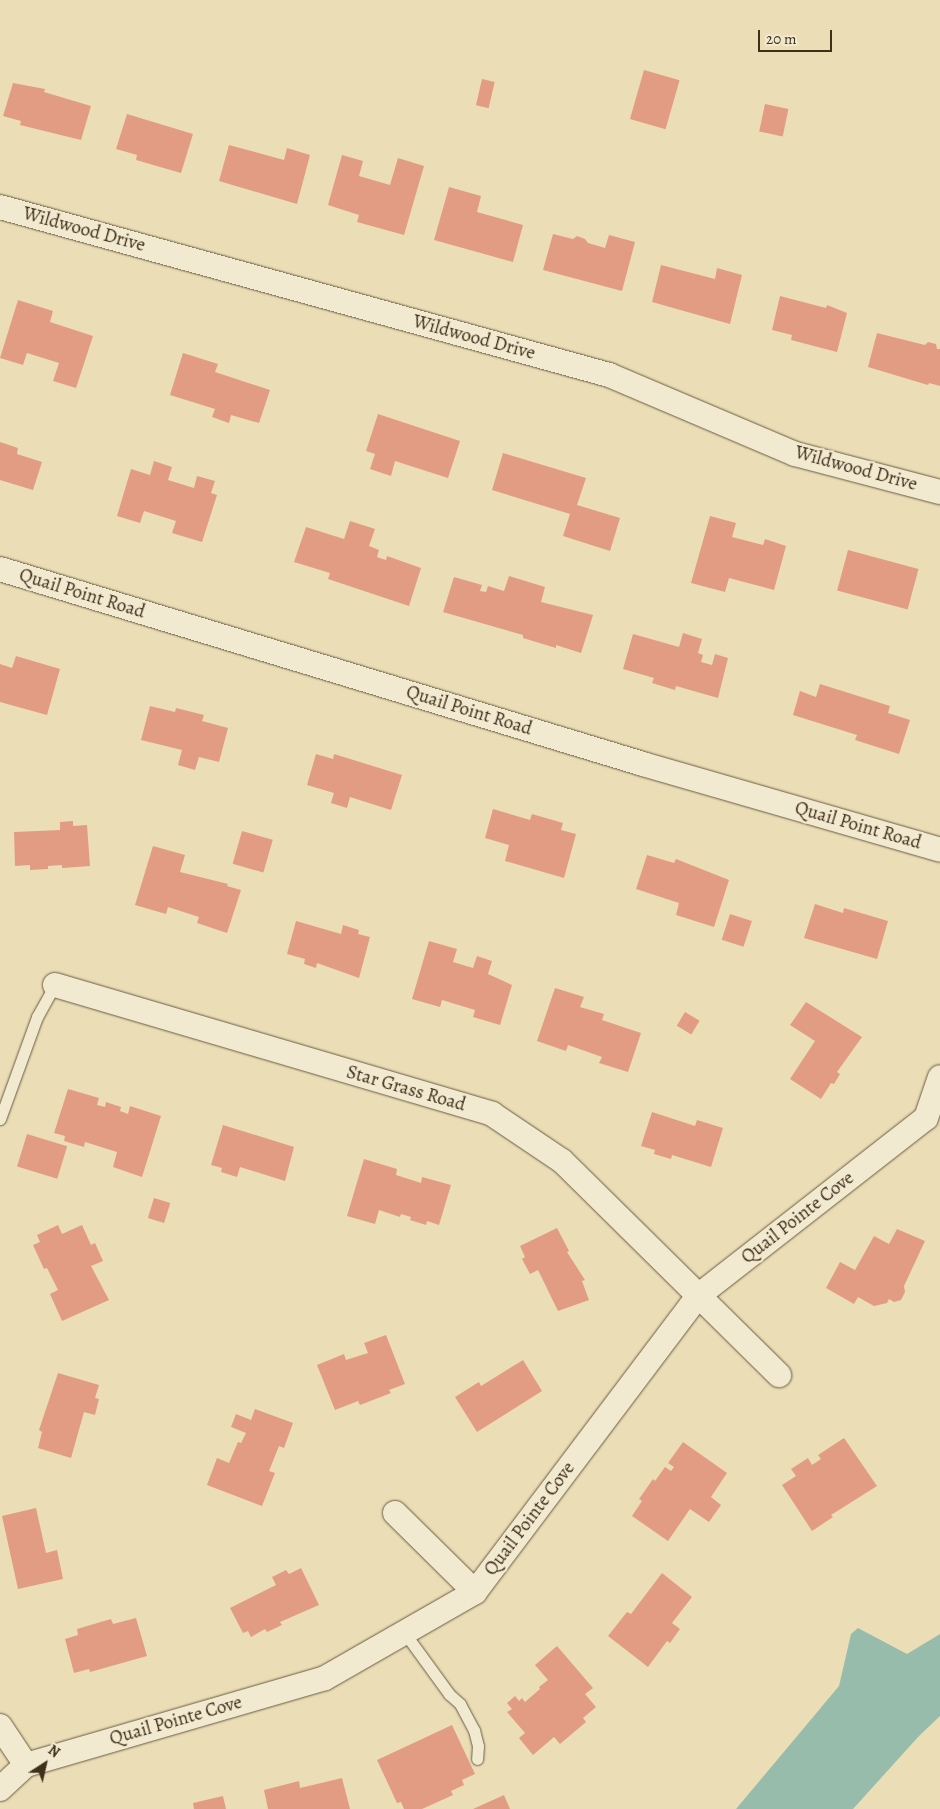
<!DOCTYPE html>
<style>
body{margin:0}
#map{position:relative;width:940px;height:1809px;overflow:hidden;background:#ebdeb6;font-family:Alegreya,serif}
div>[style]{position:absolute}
.water>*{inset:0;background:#98bcac}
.building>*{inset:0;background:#e29c83;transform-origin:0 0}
.roads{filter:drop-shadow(0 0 1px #6a5b42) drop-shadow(0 0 1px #6a5b42)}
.service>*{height:11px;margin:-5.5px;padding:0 5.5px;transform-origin:5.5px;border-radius:5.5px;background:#f2ead0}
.minor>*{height:24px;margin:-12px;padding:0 12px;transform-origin:12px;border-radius:12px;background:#f2ead0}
span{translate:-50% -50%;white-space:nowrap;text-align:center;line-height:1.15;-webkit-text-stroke:4.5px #f2ead0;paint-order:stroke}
.street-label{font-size:19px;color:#3f2f1b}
.north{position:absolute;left:20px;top:1739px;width:50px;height:50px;-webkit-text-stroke:4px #f2ead0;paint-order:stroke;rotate:35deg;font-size:14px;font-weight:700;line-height:20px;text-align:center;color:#3f2f1b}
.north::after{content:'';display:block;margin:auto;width:18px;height:22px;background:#3f2f1b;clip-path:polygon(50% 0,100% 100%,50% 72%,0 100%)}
.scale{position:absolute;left:758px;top:30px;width:74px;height:22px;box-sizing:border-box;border:2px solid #3f2f1b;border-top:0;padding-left:6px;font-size:15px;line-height:18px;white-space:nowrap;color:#3f2f1b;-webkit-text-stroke:4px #f2ead0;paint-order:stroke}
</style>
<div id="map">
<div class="water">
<i style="clip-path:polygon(858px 1628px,907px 1654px,940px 1634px,940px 1716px,919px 1736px,853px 1809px,736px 1809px,839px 1686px,851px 1634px)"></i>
</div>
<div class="building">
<i style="left:644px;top:70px;width:37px;height:51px;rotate:16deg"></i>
<i style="left:482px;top:79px;width:13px;height:27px;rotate:13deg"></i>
<i style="clip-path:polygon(13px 83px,45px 89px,44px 92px,91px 106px,81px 140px,20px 125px,21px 121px,3px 116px)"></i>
<i style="left:765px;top:104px;width:24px;height:28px;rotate:12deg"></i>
<i style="clip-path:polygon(127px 114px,193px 134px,181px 173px,136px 160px,137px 155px,116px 149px)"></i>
<i style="clip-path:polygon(229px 145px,284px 160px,287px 148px,310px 155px,297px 204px,219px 181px)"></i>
<i style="clip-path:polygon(342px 155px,363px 161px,359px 176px,390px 185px,398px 158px,424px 166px,404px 235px,357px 222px,359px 215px,328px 205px)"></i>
<i style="clip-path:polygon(449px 187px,481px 196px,477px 212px,523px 225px,513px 262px,434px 240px)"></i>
<i style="clip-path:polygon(553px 234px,573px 239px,577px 236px,585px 239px,588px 243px,605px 248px,609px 235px,635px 242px,622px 291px,543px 270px)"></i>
<i style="clip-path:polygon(661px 265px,715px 279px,717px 268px,742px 275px,730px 324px,652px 302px)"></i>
<i style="clip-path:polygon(780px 296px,826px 308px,827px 305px,847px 313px,837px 352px,791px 340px,792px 335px,772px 330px)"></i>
<i style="clip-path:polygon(18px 300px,53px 311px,50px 322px,93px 336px,76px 388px,53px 381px,59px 363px,27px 353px,23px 365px,0 358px)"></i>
<i style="clip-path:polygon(877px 333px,925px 345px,928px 342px,936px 344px,937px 349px,940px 349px,940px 386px,929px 383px,928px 385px,868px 367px)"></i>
<i style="clip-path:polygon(183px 353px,218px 364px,215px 372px,270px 390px,259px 423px,231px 415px,229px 423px,212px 417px,215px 409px,170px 395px)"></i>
<i style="clip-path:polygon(378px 414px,460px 441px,448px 478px,395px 461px,391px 476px,370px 469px,375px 454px,366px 451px)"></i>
<i style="clip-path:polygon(0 442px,18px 448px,17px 454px,42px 462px,33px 490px,0 480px)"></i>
<i style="clip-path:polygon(503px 453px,586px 478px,577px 505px,620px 518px,610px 551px,563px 536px,570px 514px,492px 490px)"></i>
<i style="clip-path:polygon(154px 461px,172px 467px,168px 480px,194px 488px,197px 476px,215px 481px,211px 493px,217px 495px,202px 542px,172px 533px,176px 521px,144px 511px,140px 523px,117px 516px,131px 469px,150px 475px)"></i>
<i style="clip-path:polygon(710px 516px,736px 523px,732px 537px,763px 545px,765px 539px,786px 546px,774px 590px,729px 578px,725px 592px,691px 583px)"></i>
<i style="clip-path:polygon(350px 521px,375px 529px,369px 546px,379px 550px,377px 557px,386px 560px,387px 556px,421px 568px,409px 606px,328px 579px,330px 573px,294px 562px,306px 527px,344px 539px)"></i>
<i style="left:848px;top:550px;width:73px;height:42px;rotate:15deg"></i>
<i style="clip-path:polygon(509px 576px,545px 587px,541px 602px,593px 615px,581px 653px,556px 645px,556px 648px,523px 638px,523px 635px,443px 612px,454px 577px,482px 585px,480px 591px,486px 592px,488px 586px,504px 591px)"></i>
<i style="clip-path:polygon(683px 633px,702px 639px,698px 653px,703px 655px,701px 662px,712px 665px,715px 654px,728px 658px,718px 698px,676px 686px,675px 690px,652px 683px,654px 678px,623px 669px,633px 634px,679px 647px)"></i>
<i style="clip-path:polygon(16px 656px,60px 669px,47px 715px,0 702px,0 664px,12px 668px)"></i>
<i style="clip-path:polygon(820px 684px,890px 706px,888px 713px,910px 720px,899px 754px,855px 740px,857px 735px,793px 715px,800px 691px,816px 697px)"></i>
<i style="clip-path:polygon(150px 706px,175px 712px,176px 708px,204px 715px,202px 721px,228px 728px,219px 762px,199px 757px,195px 770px,178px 765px,182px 750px,141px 740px)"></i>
<i style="clip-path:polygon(316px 754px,333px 759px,334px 754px,402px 775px,391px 810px,350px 797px,347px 808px,331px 803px,334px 793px,307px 785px)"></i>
<i style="clip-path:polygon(493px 809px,530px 820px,532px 814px,563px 823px,561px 830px,576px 834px,564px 878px,505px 861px,509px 845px,485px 838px)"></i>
<i style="clip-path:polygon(73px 821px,73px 826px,87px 825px,90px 866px,62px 868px,62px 865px,48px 866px,48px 869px,30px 870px,30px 865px,15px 866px,14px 832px,60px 830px,60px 822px)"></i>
<i style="left:242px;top:831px;width:32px;height:34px;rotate:16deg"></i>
<i style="clip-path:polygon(153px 846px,185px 855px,180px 872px,228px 884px,227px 886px,241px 890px,227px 933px,197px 923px,199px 917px,168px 907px,166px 914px,135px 905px)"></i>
<i style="clip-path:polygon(647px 855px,674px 863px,676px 859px,729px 880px,714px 927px,676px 915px,679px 903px,636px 889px)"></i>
<i style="clip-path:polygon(815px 904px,843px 913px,844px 908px,888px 921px,877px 959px,804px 938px)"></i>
<i style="left:730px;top:914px;width:23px;height:27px;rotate:18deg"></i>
<i style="clip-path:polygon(296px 921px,341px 934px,343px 925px,359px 930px,358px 934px,370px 937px,359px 978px,317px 963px,316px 968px,304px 964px,305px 959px,287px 954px)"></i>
<i style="clip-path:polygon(429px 941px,457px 949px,453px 962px,473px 968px,477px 956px,492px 961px,488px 974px,512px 985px,500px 1025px,473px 1017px,475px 1010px,442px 1000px,440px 1007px,412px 999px)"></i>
<i style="clip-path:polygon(555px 988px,584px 997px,580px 1007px,604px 1014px,602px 1020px,641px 1033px,628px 1072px,599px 1063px,602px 1057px,568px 1045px,566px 1051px,537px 1041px)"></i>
<i style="clip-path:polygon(806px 1002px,862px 1037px,837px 1072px,840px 1074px,834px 1084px,831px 1083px,821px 1099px,790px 1079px,815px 1041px,790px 1025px)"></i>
<i style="left:685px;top:1012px;width:17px;height:16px;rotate:31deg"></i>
<i style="clip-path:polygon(68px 1089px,99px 1098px,97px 1105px,105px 1107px,106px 1102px,121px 1107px,120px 1111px,128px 1114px,130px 1106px,161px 1116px,142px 1177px,113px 1167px,117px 1152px,85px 1142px,84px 1147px,64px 1141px,65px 1136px,54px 1133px)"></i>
<i style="clip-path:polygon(652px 1112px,695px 1126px,697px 1120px,723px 1128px,711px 1167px,672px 1155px,671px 1159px,654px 1154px,655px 1150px,641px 1146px)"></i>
<i style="clip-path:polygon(223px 1125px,294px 1147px,285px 1181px,240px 1167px,237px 1177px,221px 1172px,222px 1168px,211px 1165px)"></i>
<i style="left:27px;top:1134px;width:42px;height:34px;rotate:17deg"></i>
<i style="clip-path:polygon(364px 1159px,397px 1169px,396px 1175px,421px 1183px,422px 1177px,451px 1185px,439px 1225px,427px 1221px,426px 1225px,410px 1220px,411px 1217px,401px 1214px,400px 1217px,379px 1210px,375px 1224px,347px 1216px)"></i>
<i style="left:154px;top:1198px;width:17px;height:21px;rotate:17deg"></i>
<i style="clip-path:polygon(58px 1225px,62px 1234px,82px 1225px,91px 1245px,95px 1243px,103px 1261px,91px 1266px,109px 1300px,62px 1321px,50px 1294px,58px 1290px,47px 1268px,44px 1269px,33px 1245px,40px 1242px,37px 1235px)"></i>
<i style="clip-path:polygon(557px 1228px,569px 1251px,567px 1252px,585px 1280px,582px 1281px,589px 1300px,558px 1311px,538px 1270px,530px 1274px,522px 1259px,525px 1257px,520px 1246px)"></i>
<i style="clip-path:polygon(897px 1229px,925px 1241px,904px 1286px,905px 1292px,901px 1300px,894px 1302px,889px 1299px,887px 1303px,874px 1306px,858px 1297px,854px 1304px,826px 1288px,840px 1262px,855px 1270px,874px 1236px,889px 1244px)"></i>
<i style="clip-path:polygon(386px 1335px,405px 1384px,389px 1390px,391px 1393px,360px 1405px,358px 1401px,335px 1410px,317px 1365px,344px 1354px,346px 1360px,368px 1353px,364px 1343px)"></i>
<i style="clip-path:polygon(523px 1360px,542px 1391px,477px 1432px,455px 1397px,479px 1382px,481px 1386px)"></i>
<i style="clip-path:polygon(58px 1373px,99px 1385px,95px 1398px,99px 1399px,95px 1415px,84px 1412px,71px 1458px,38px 1448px,42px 1432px,39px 1430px)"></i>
<i style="clip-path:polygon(255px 1409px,293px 1423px,284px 1448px,279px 1446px,269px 1471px,275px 1473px,262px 1506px,207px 1485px,217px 1458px,229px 1463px,238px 1442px,241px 1443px,246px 1433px,231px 1427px,236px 1414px,251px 1420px)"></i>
<i style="clip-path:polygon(844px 1438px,877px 1486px,831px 1515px,833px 1517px,812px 1531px,782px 1485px,796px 1476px,791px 1469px,808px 1458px,812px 1465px,821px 1459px,818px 1455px)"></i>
<i style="clip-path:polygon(683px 1442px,727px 1473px,711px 1497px,721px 1505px,709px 1522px,690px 1509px,668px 1541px,632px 1516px,642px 1501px,639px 1499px,653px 1479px,655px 1481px,665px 1467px,671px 1471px,674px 1467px,668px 1463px)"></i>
<i style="clip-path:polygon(36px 1508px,46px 1553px,57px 1550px,63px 1579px,18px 1589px,2px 1516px)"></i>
<i style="clip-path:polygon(301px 1568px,319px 1605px,280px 1622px,282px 1625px,267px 1632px,265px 1629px,251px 1637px,248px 1631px,243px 1633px,230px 1608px,276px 1585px,272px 1577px,286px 1570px,289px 1574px)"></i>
<i style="clip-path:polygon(662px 1573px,692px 1597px,672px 1623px,680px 1629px,670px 1643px,667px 1641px,648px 1667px,608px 1636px,627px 1612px,631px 1614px)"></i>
<i style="clip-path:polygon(136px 1618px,147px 1656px,90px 1672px,89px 1669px,74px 1673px,65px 1639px,78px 1635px,77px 1629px,111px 1619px,113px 1624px)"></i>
<i style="clip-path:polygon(557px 1646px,593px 1688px,585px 1694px,596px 1707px,583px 1718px,586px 1722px,560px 1744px,554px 1737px,533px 1755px,519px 1738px,525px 1733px,507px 1712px,512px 1709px,507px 1703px,515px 1696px,519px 1701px,522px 1698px,525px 1702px,540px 1689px,539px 1687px,548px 1680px,535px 1665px)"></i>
<i style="clip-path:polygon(452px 1725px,475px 1774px,462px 1780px,464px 1785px,451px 1791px,453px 1795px,422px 1809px,404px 1809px,401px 1802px,397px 1803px,377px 1760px)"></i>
<i style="clip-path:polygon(342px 1778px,350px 1809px,268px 1809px,264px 1790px,299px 1781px,300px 1788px)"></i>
<i style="clip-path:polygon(504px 1795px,510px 1809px,473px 1809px)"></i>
<i style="clip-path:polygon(223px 1796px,226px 1809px,194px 1809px,193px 1803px)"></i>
</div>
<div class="roads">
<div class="service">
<i style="left:0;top:1119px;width:109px;rotate:-70.1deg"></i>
<i style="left:37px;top:1017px;width:37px;rotate:-61deg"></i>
<i style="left:404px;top:1632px;width:77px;rotate:54deg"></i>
<i style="left:449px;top:1694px;width:15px;rotate:42deg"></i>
<i style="left:460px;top:1704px;width:30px;rotate:62deg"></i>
<i style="left:474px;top:1730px;width:16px;rotate:76deg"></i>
<i style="left:478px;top:1746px;width:13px;rotate:94deg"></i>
</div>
<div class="minor">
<i style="left:0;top:207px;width:632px;rotate:15.42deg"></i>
<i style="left:609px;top:375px;width:202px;rotate:23deg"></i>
<i style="left:795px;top:454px;width:150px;rotate:14.7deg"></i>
<i style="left:0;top:569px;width:672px;rotate:16.87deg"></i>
<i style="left:643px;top:764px;width:309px;rotate:16.1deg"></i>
<i style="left:55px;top:985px;width:456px;rotate:16.4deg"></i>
<i style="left:492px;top:1114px;width:84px;rotate:33.9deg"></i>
<i style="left:562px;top:1161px;width:305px;rotate:44.6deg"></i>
<i style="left:395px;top:1513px;width:112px;rotate:44.6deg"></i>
<i style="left:0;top:1726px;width:47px;rotate:56.3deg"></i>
<i style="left:0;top:1789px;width:35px;rotate:-43deg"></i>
<i style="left:26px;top:1765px;width:311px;rotate:-16.2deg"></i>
<i style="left:325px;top:1678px;width:173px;rotate:-29.8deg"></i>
<i style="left:475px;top:1592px;width:371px;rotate:-53deg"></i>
<i style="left:698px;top:1296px;width:289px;rotate:-38deg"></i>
<i style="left:926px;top:1118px;width:43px;rotate:-71.1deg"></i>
</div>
</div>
<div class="street-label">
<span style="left:84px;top:230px;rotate:15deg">Wildwood Drive</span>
<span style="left:474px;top:338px;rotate:15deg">Wildwood Drive</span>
<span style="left:856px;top:469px;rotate:15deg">Wildwood Drive</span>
<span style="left:82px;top:594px;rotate:17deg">Quail Point Road</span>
<span style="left:469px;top:711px;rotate:17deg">Quail Point Road</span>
<span style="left:858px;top:826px;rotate:16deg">Quail Point Road</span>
<span style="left:406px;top:1089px;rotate:16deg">Star Grass Road</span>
<span style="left:798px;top:1218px;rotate:-38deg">Quail Pointe Cove</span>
<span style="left:530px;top:1519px;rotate:-53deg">Quail Pointe Cove</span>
<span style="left:176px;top:1721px;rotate:-16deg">Quail Pointe Cove</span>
</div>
<div class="north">N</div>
<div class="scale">20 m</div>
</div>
